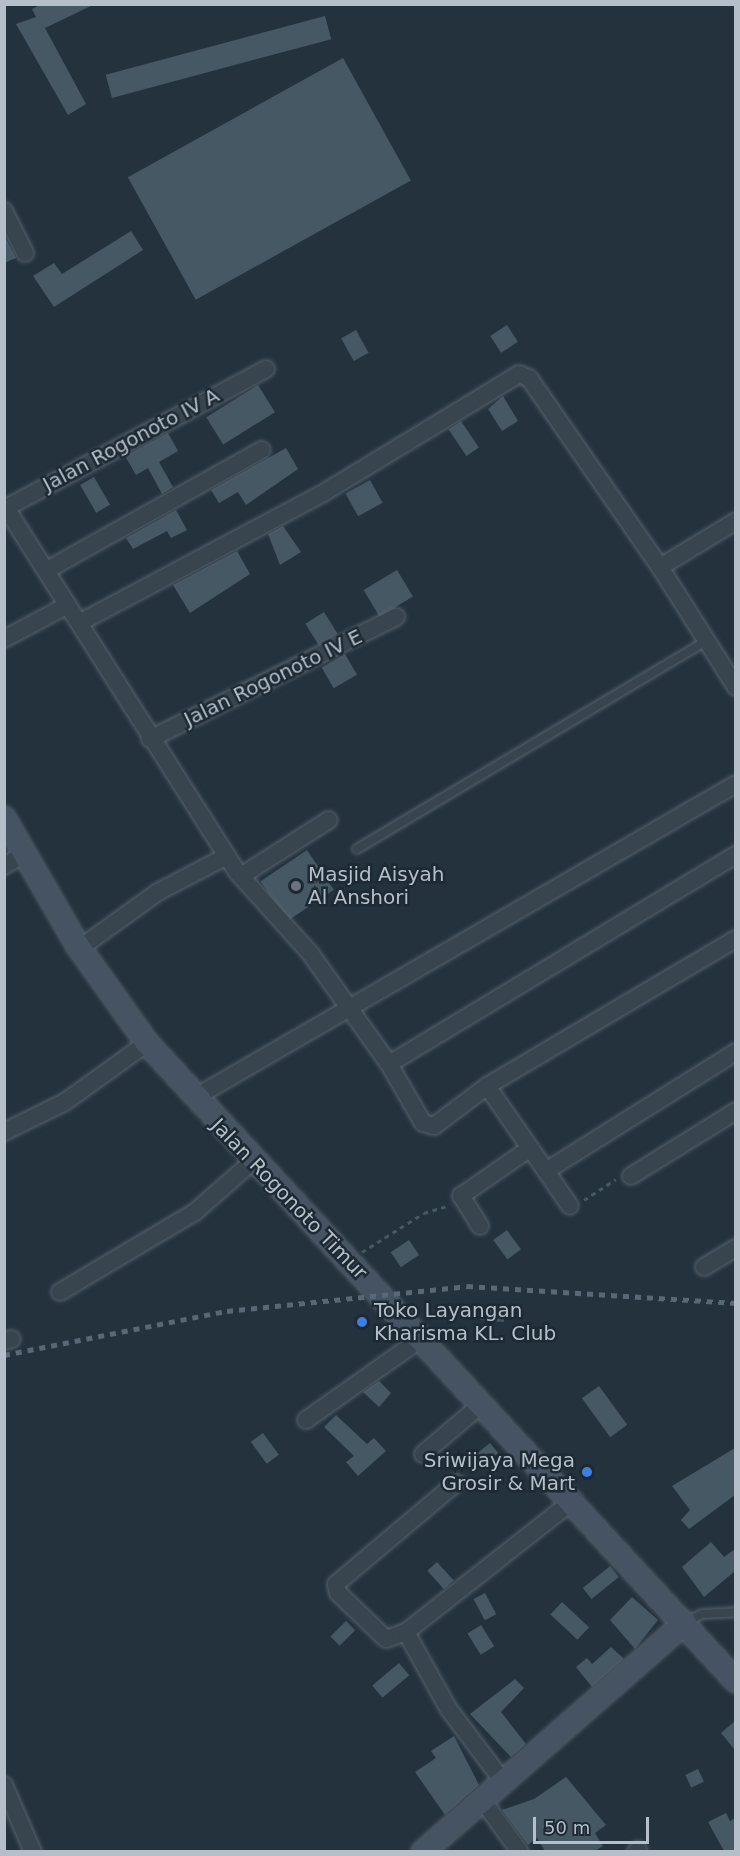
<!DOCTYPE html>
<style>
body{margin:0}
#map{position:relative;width:740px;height:1856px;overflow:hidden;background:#24323e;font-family:"DejaVu Sans",sans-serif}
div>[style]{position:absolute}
.building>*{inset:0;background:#475865;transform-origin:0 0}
.path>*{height:3px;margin-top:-1.5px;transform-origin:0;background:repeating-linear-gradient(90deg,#445b5b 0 4.5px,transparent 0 9px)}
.roads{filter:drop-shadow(0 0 2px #56626c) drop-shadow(0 0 2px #56626c)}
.lane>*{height:8px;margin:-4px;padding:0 4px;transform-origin:4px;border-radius:4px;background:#38444e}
.street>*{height:16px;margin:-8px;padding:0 8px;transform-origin:8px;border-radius:8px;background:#38444e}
.secondary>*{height:22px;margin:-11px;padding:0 11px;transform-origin:11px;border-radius:11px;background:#455362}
.rail>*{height:4.5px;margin-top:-2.25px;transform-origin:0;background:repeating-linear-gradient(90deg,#596876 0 6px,transparent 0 12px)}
.dots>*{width:16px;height:16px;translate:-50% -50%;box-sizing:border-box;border:3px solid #1d2933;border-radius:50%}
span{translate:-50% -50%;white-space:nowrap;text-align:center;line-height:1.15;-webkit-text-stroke:5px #1d2933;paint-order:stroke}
.street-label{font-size:20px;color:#b4bfc9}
.poi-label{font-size:20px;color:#b4bfc9}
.left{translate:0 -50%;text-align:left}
.right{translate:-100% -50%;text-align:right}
.frame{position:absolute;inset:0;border:6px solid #b4bfc9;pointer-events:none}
.scale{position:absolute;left:533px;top:1817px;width:116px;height:27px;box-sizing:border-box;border:3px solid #b4bfc9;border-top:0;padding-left:8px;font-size:18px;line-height:21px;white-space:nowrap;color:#b4bfc9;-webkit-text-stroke:4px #1d2933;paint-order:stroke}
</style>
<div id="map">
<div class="building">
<i style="clip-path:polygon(42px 4px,95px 4px,45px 28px,86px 104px,68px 115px,16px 24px,36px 17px,32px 9px)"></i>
<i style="left:325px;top:16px;width:24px;height:227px;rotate:75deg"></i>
<i style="left:343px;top:58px;width:140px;height:246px;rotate:61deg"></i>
<i style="clip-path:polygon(131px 231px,143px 250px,54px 307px,33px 276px,54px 263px,62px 274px)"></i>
<i style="clip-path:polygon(4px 235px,16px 258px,4px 263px)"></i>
<i style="left:507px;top:325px;width:20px;height:20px;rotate:57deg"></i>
<i style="left:356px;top:330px;width:26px;height:17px;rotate:61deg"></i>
<i style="left:258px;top:385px;width:32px;height:61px;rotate:58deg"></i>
<i style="clip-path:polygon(503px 396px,518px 421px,502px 431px,488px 409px)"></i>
<i style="left:461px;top:421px;width:32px;height:15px;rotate:56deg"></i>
<i style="clip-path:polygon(168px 433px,178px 451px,159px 462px,173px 487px,162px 494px,148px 468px,136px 475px,125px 456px)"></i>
<i style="clip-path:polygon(286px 448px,298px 469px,246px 505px,238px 492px,219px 503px,211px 490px)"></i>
<i style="left:94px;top:477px;width:32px;height:16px;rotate:60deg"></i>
<i style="left:370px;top:480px;width:26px;height:28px;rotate:61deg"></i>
<i style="clip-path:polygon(176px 510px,187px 530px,171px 538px,167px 531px,133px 549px,126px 538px)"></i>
<i style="clip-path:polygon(283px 526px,301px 552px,280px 565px,268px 534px)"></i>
<i style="clip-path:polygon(237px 551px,250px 574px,190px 613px,173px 585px)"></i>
<i style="left:397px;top:570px;width:31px;height:39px;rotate:59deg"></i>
<i style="left:324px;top:612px;width:26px;height:22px;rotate:58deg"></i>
<i style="left:345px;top:654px;width:24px;height:27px;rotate:60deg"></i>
<i style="left:307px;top:850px;width:48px;height:56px;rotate:56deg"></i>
<i style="left:507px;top:1230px;width:24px;height:17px;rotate:54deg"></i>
<i style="left:409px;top:1240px;width:18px;height:22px;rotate:56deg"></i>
<i style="left:481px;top:1307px;width:24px;height:13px;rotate:5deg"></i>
<i style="clip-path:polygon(379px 1381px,391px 1393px,379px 1407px,363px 1392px)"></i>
<i style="left:599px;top:1386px;width:48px;height:21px;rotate:54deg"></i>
<i style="clip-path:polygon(336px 1415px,367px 1444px,374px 1438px,386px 1451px,358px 1476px,346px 1462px,354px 1456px,324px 1427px)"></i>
<i style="left:263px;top:1433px;width:27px;height:15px;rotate:54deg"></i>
<i style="left:490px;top:1443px;width:13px;height:22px;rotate:51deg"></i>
<i style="clip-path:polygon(735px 1448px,735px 1495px,689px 1529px,681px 1520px,690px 1510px,672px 1486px)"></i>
<i style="clip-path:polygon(711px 1542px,724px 1557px,735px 1549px,735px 1571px,704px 1597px,682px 1567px)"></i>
<i style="left:437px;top:1562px;width:25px;height:13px;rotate:48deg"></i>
<i style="left:610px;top:1566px;width:14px;height:35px;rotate:51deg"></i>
<i style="left:485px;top:1593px;width:24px;height:13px;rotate:62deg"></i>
<i style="clip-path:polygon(632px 1597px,658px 1620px,635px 1649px,610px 1620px)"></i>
<i style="left:562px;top:1602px;width:37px;height:17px;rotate:43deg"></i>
<i style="left:346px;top:1621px;width:13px;height:22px;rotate:45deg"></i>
<i style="left:481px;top:1625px;width:25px;height:16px;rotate:58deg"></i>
<i style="clip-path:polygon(611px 1647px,624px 1659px,592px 1687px,576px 1667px,587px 1658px,592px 1664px)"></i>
<i style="left:399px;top:1663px;width:16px;height:35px;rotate:50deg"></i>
<i style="clip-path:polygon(515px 1679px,524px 1688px,501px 1712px,526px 1744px,511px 1757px,470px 1714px)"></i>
<i style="clip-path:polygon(735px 1721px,735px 1750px,721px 1733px)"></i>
<i style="clip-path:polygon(454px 1736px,479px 1785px,445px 1815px,415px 1772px,436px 1758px,431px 1751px)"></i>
<i style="left:698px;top:1769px;width:14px;height:14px;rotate:65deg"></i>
<i style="clip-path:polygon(566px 1777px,606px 1825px,595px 1833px,603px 1846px,595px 1851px,545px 1851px,537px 1838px,528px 1845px,502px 1810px,534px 1799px)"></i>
<i style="clip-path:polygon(726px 1813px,730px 1821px,735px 1818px,735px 1851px,724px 1851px,708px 1822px)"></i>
</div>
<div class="path">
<i style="left:584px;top:1200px;width:38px;rotate:-33deg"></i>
<i style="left:362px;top:1252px;width:73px;rotate:-32.2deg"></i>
<i style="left:424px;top:1213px;width:27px;rotate:-17deg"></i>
</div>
<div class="roads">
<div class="lane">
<i style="left:357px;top:849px;width:406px;rotate:-30.8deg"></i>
<i style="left:685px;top:1623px;width:19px;rotate:-28deg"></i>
<i style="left:702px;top:1614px;width:34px;rotate:-3deg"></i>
</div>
<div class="street">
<i style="left:4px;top:211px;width:47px;rotate:63.4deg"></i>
<i style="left:266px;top:369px;width:295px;rotate:151.9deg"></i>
<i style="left:6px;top:508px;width:431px;rotate:57.6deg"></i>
<i style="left:237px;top:872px;width:109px;rotate:48deg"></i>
<i style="left:310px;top:953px;width:136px;rotate:54.6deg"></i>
<i style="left:389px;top:1064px;width:405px;rotate:-31.1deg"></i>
<i style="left:736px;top:521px;width:89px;rotate:148.8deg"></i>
<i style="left:660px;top:567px;width:142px;rotate:57.7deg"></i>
<i style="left:47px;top:570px;width:246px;rotate:-29.2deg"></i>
<i style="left:79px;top:623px;width:279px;rotate:-28deg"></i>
<i style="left:325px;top:492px;width:227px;rotate:-31.3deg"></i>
<i style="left:519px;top:374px;width:11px;rotate:22deg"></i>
<i style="left:529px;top:378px;width:230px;rotate:55.3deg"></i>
<i style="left:4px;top:639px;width:72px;rotate:-28deg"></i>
<i style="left:150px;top:739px;width:275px;rotate:-26.4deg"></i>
<i style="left:4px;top:866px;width:23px;rotate:-31deg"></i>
<i style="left:241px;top:876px;width:104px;rotate:-32.5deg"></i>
<i style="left:80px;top:948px;width:96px;rotate:-35.7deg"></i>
<i style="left:158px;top:892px;width:78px;rotate:-27.6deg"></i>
<i style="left:389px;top:1064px;width:68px;rotate:60deg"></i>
<i style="left:423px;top:1123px;width:11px;rotate:15deg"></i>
<i style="left:434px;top:1126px;width:66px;rotate:-37deg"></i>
<i style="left:487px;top:1086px;width:289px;rotate:-30.6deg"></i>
<i style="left:487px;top:1086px;width:103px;rotate:55.2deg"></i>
<i style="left:546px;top:1171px;width:224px;rotate:-32.1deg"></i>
<i style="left:194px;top:1098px;width:626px;rotate:-30.09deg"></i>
<i style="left:4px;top:1132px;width:68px;rotate:-26.2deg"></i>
<i style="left:65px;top:1102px;width:101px;rotate:-35.7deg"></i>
<i style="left:546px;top:1171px;width:42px;rotate:55.6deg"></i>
<i style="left:631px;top:1176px;width:123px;rotate:-31.8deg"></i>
<i style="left:480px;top:1226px;width:36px;rotate:-122deg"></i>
<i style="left:461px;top:1196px;width:83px;rotate:-34.7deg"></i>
<i style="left:704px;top:1267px;width:37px;rotate:-31deg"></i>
<i style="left:60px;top:1292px;width:157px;rotate:-30.7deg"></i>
<i style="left:195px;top:1212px;width:76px;rotate:-41.3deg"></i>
<i style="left:4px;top:1341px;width:8px;rotate:-14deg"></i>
<i style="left:306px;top:1420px;width:142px;rotate:-35.3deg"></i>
<i style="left:423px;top:1454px;width:79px;rotate:-40.4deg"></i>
<i style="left:406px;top:1632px;width:21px;rotate:161deg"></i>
<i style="left:386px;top:1639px;width:66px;rotate:-136.2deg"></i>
<i style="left:338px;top:1593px;width:9px;rotate:-103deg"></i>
<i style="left:336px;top:1584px;width:157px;rotate:-40.1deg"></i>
<i style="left:505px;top:1784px;width:95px;rotate:-126.9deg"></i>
<i style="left:448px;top:1708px;width:87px;rotate:-118.9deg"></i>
<i style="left:406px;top:1632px;width:214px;rotate:-38.2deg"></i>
<i style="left:4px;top:1785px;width:73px;rotate:66.6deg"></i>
<i style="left:483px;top:1801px;width:63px;rotate:54deg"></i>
<i style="left:636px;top:1852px;width:3px;rotate:-45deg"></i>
</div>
<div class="secondary">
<i style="left:4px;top:818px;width:148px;rotate:60deg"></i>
<i style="left:78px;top:946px;width:119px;rotate:54.6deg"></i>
<i style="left:147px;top:1043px;width:868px;rotate:47.29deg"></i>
<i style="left:423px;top:1852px;width:348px;rotate:-41.2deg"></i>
</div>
</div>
<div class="rail">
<i style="left:4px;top:1355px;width:227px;rotate:-11.2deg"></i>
<i style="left:227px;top:1311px;width:241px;rotate:-5.9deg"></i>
<i style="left:467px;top:1286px;width:270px;rotate:3.6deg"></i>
</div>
<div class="dots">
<i style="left:296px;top:886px;background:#6b7280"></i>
<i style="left:362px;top:1322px;background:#3f7fe0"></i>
<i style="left:587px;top:1472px;background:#3f7fe0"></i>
</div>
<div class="street-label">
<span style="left:131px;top:440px;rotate:-28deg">Jalan Rogonoto IV A</span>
<span style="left:273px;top:678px;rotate:-26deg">Jalan Rogonoto IV E</span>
<span style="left:289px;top:1199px;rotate:46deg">Jalan Rogonoto Timur</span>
</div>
<div class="poi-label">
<span class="left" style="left:308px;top:886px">Masjid Aisyah<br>Al Anshori</span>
<span class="left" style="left:374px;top:1322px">Toko Layangan<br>Kharisma KL. Club</span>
<span class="right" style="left:575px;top:1472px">Sriwijaya Mega<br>Grosir &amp; Mart</span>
</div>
<div class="frame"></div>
<div class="scale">50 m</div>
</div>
